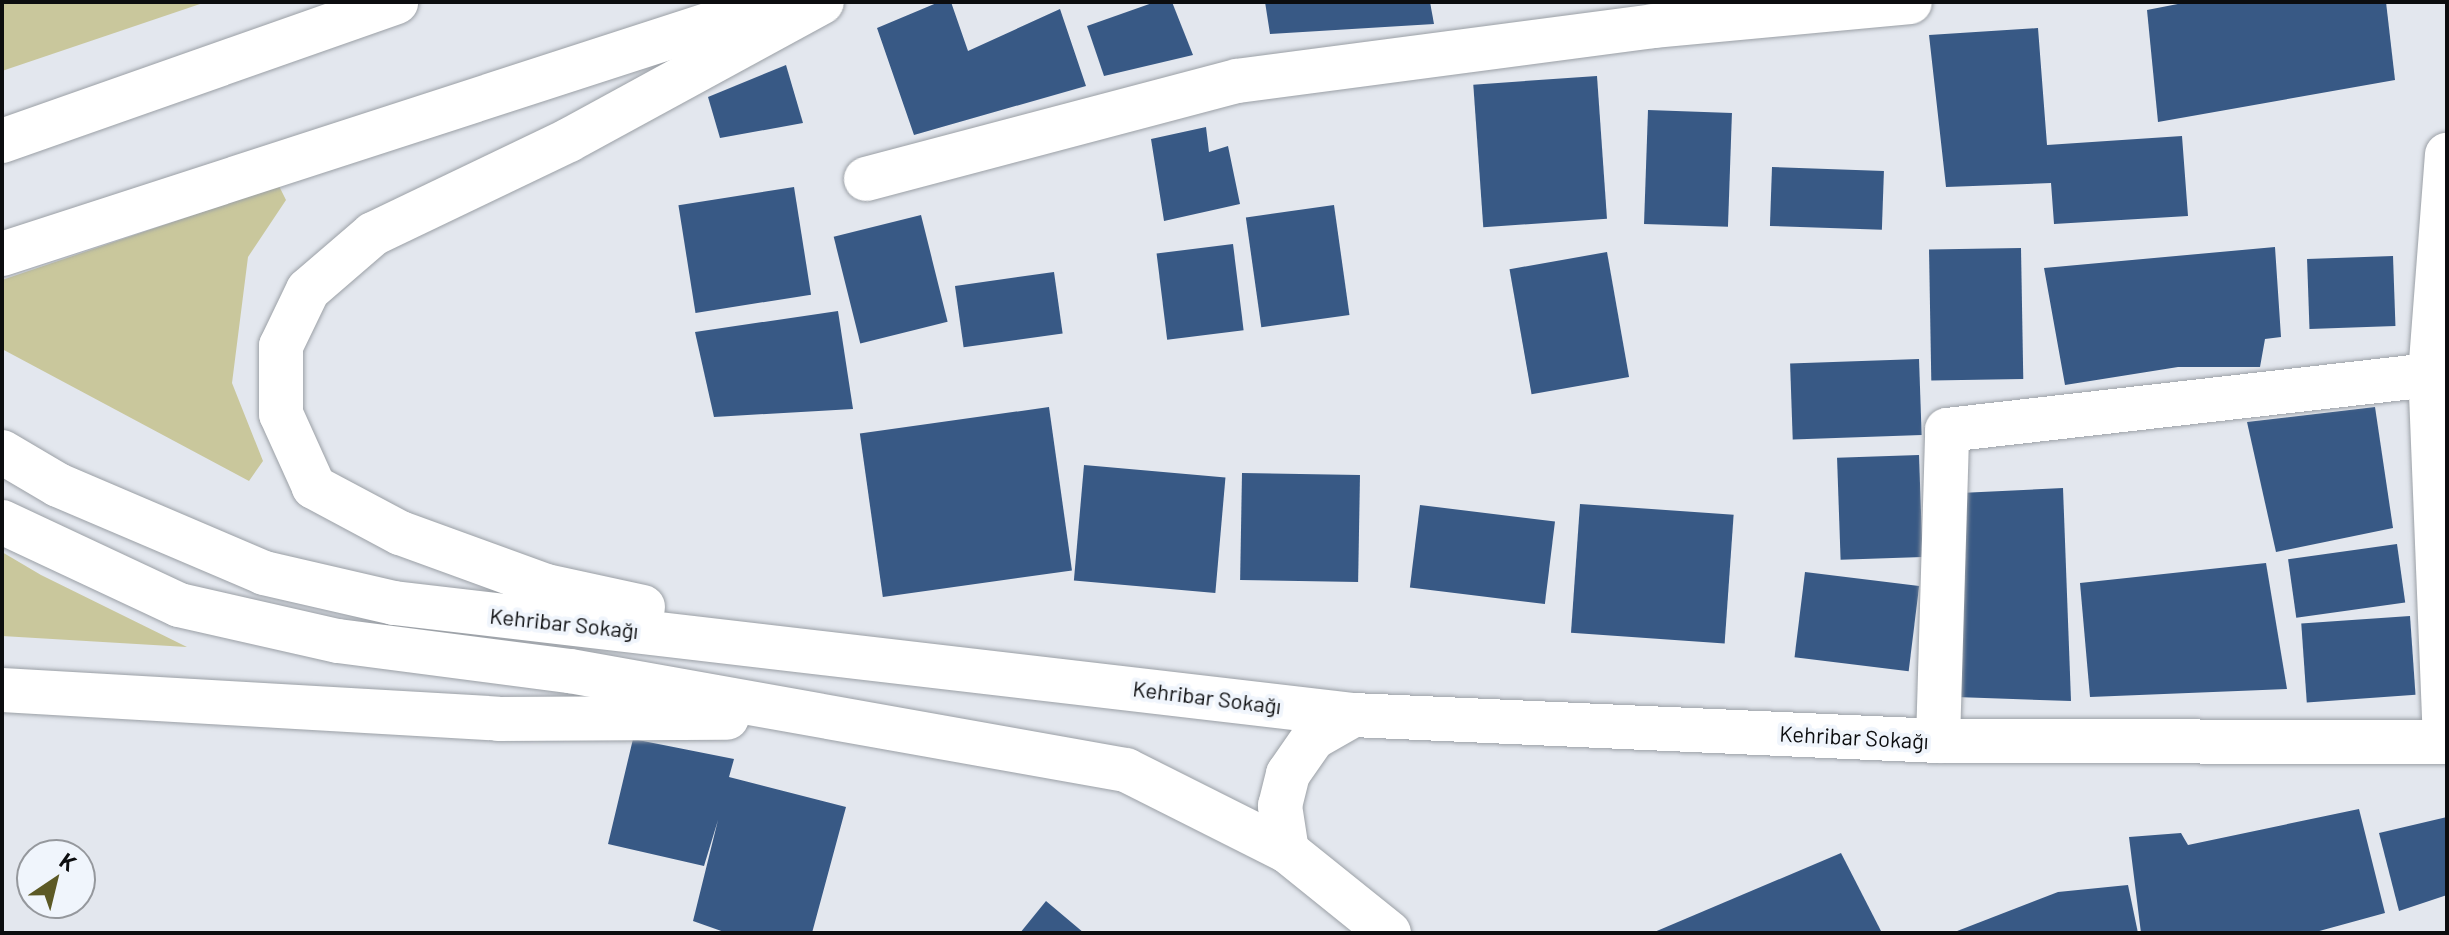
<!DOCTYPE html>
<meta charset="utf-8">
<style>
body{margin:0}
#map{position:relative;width:2449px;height:935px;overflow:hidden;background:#e3e7ee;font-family:Barlow,sans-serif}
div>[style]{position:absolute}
.green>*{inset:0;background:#c9c79c}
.building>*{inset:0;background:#385985;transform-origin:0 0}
.roads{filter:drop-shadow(0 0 2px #9ba0a6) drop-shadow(0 0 2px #9ba0a6)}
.minor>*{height:44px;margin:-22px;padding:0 22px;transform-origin:22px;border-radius:22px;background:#fff}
.secondary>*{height:44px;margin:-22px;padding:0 22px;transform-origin:22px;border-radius:22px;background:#fff}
.primary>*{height:44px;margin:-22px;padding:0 22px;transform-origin:22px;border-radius:22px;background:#fff}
span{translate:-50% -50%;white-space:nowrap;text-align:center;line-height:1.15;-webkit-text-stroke:8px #f0f5fc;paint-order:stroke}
.street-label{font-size:22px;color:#0c0d0f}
.frame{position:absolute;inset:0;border:4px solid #0c0d0f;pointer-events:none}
.north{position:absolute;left:16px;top:839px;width:80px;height:80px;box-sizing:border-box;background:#f0f5fc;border:2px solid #95989d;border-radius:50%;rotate:35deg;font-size:22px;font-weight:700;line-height:32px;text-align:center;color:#0c0d0f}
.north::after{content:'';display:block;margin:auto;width:28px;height:36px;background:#5c5925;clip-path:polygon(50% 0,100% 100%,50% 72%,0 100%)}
</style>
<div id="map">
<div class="green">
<i style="clip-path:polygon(2px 2px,206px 2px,2px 71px)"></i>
<i style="clip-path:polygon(279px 186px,286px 200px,248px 257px,232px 383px,263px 461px,249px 481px,2px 349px,2px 280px)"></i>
<i style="clip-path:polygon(2px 552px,41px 575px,187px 647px,2px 636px)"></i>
</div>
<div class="building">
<i style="clip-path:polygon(939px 2px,951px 2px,968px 51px,1060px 9px,1086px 86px,914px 135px,877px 28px)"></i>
<i style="clip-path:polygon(1155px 2px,1172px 2px,1193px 55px,1104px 76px,1087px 26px)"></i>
<i style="clip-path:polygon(1265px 2px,1430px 2px,1434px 24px,1270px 34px)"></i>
<i style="clip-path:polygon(2188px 2px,2386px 2px,2395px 80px,2158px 122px,2147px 10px)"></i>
<i style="clip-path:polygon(2038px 28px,2047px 145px,2182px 136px,2188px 216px,2054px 224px,2051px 183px,1946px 187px,1929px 35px)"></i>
<i style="clip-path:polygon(786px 65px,803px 123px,720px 138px,708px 97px)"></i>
<i style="left:1597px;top:76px;width:143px;height:124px;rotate:86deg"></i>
<i style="left:1648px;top:110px;width:84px;height:114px;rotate:2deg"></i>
<i style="clip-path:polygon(1206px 127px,1209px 152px,1228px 146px,1240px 204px,1164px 221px,1151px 139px)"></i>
<i style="left:1772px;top:167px;width:112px;height:59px;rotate:2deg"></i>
<i style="left:794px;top:187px;width:109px;height:117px;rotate:81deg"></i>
<i style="left:1334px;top:205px;width:111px;height:89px;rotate:82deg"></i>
<i style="left:921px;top:215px;width:110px;height:90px;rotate:76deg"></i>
<i style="left:1233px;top:244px;width:87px;height:77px;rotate:83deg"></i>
<i style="clip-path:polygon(2275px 247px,2281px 337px,2265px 339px,2260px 367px,2178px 367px,2065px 385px,2044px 268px)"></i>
<i style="left:2021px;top:248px;width:131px;height:92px;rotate:89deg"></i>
<i style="left:1607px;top:252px;width:127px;height:99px;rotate:80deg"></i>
<i style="left:2393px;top:256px;width:70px;height:86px;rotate:88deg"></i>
<i style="left:1054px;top:272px;width:62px;height:100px;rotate:82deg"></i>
<i style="clip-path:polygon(838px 311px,853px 409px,714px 417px,695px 332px)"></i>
<i style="left:1919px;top:359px;width:76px;height:129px;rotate:88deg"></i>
<i style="left:1049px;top:407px;width:165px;height:191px;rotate:82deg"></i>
<i style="clip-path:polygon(2375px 407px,2393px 528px,2276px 552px,2247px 422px)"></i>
<i style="left:1919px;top:455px;width:102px;height:82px;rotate:88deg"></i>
<i style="left:1084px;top:465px;width:142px;height:116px;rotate:5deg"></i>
<i style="left:1242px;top:473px;width:118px;height:107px;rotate:1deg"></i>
<i style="clip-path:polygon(2063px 488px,2071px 701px,1956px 697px,1960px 493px)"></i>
<i style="left:1580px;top:504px;width:154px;height:129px;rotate:4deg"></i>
<i style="left:1420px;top:505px;width:136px;height:83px;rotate:7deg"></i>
<i style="left:2397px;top:544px;width:59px;height:110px;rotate:82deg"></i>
<i style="clip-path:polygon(2266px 563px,2287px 689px,2090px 697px,2080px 583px)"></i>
<i style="left:1805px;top:572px;width:115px;height:86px;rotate:7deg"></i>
<i style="left:2410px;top:616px;width:79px;height:109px;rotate:86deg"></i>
<i style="clip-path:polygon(633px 739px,734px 759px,729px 777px,846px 807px,812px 933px,727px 933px,693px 921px,718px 820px,704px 866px,608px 844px)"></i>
<i style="clip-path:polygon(2359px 809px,2385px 913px,2312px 933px,2141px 933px,2129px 837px,2181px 833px,2188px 845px)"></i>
<i style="clip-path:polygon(2447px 817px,2447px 895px,2399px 911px,2379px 833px)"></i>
<i style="clip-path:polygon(1841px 853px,1882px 933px,1652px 933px)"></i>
<i style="clip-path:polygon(2128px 885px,2138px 933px,1952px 933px,2058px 892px)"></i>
<i style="clip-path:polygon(1046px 901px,1084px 933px,1020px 933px)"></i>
</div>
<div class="roads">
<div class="minor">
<i style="left:866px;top:179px;width:384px;rotate:-14.8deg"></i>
<i style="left:1237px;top:81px;width:420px;rotate:-7.5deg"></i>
<i style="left:1653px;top:26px;width:258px;rotate:-5.3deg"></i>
<i style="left:1938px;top:741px;width:311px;rotate:-88.3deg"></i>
<i style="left:1947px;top:430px;width:486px;rotate:-6.5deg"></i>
<i style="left:2445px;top:742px;width:367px;rotate:-92.3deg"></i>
<i style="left:2430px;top:375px;width:221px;rotate:-85.6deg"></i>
</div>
<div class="secondary">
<i style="left:1389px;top:933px;width:131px;rotate:-141.2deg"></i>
<i style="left:1287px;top:851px;width:46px;rotate:-98.8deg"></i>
<i style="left:1280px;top:806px;width:33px;rotate:-76deg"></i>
<i style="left:1288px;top:774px;width:44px;rotate:-55.2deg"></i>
<i style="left:1313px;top:738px;width:46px;rotate:-29.9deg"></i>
<i style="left:1353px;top:715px;width:586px;rotate:2.54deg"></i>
<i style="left:1938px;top:741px;width:509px;rotate:0.11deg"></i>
</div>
<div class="primary">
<i style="left:2px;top:141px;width:418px;rotate:-19.4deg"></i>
<i style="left:2px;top:254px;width:816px;rotate:-17.99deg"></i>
<i style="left:2px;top:452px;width:65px;rotate:30.5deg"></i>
<i style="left:58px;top:485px;width:224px;rotate:23.1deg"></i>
<i style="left:264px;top:573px;width:133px;rotate:13deg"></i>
<i style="left:394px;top:603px;width:966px;rotate:6.66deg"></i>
<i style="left:2px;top:522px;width:195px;rotate:25.1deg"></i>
<i style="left:179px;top:605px;width:163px;rotate:12.8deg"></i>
<i style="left:338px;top:641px;width:234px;rotate:7.4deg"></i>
<i style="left:570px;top:671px;width:565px;rotate:10.1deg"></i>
<i style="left:1126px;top:770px;width:180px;rotate:26.7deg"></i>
<i style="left:643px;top:607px;width:99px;rotate:-167.8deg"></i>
<i style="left:546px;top:586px;width:155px;rotate:-160deg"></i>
<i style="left:400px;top:533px;width:98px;rotate:-151.9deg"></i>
<i style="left:314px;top:487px;width:80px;rotate:-114.3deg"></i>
<i style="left:281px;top:414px;width:68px;rotate:-90deg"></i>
<i style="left:281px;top:346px;width:62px;rotate:-64.3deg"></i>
<i style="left:308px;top:290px;width:86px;rotate:-40.7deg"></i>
<i style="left:373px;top:234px;width:217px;rotate:-25.6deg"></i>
<i style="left:569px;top:140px;width:288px;rotate:-28.6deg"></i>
<i style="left:2px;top:690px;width:497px;rotate:3.3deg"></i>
<i style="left:498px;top:719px;width:229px;rotate:-0.3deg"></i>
</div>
</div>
<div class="street-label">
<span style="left:564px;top:623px;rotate:6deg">Kehribar Sokağı</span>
<span style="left:1207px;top:697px;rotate:7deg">Kehribar Sokağı</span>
<span style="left:1854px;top:737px;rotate:3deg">Kehribar Sokağı</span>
</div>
<div class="frame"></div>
<div class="north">K</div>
</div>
